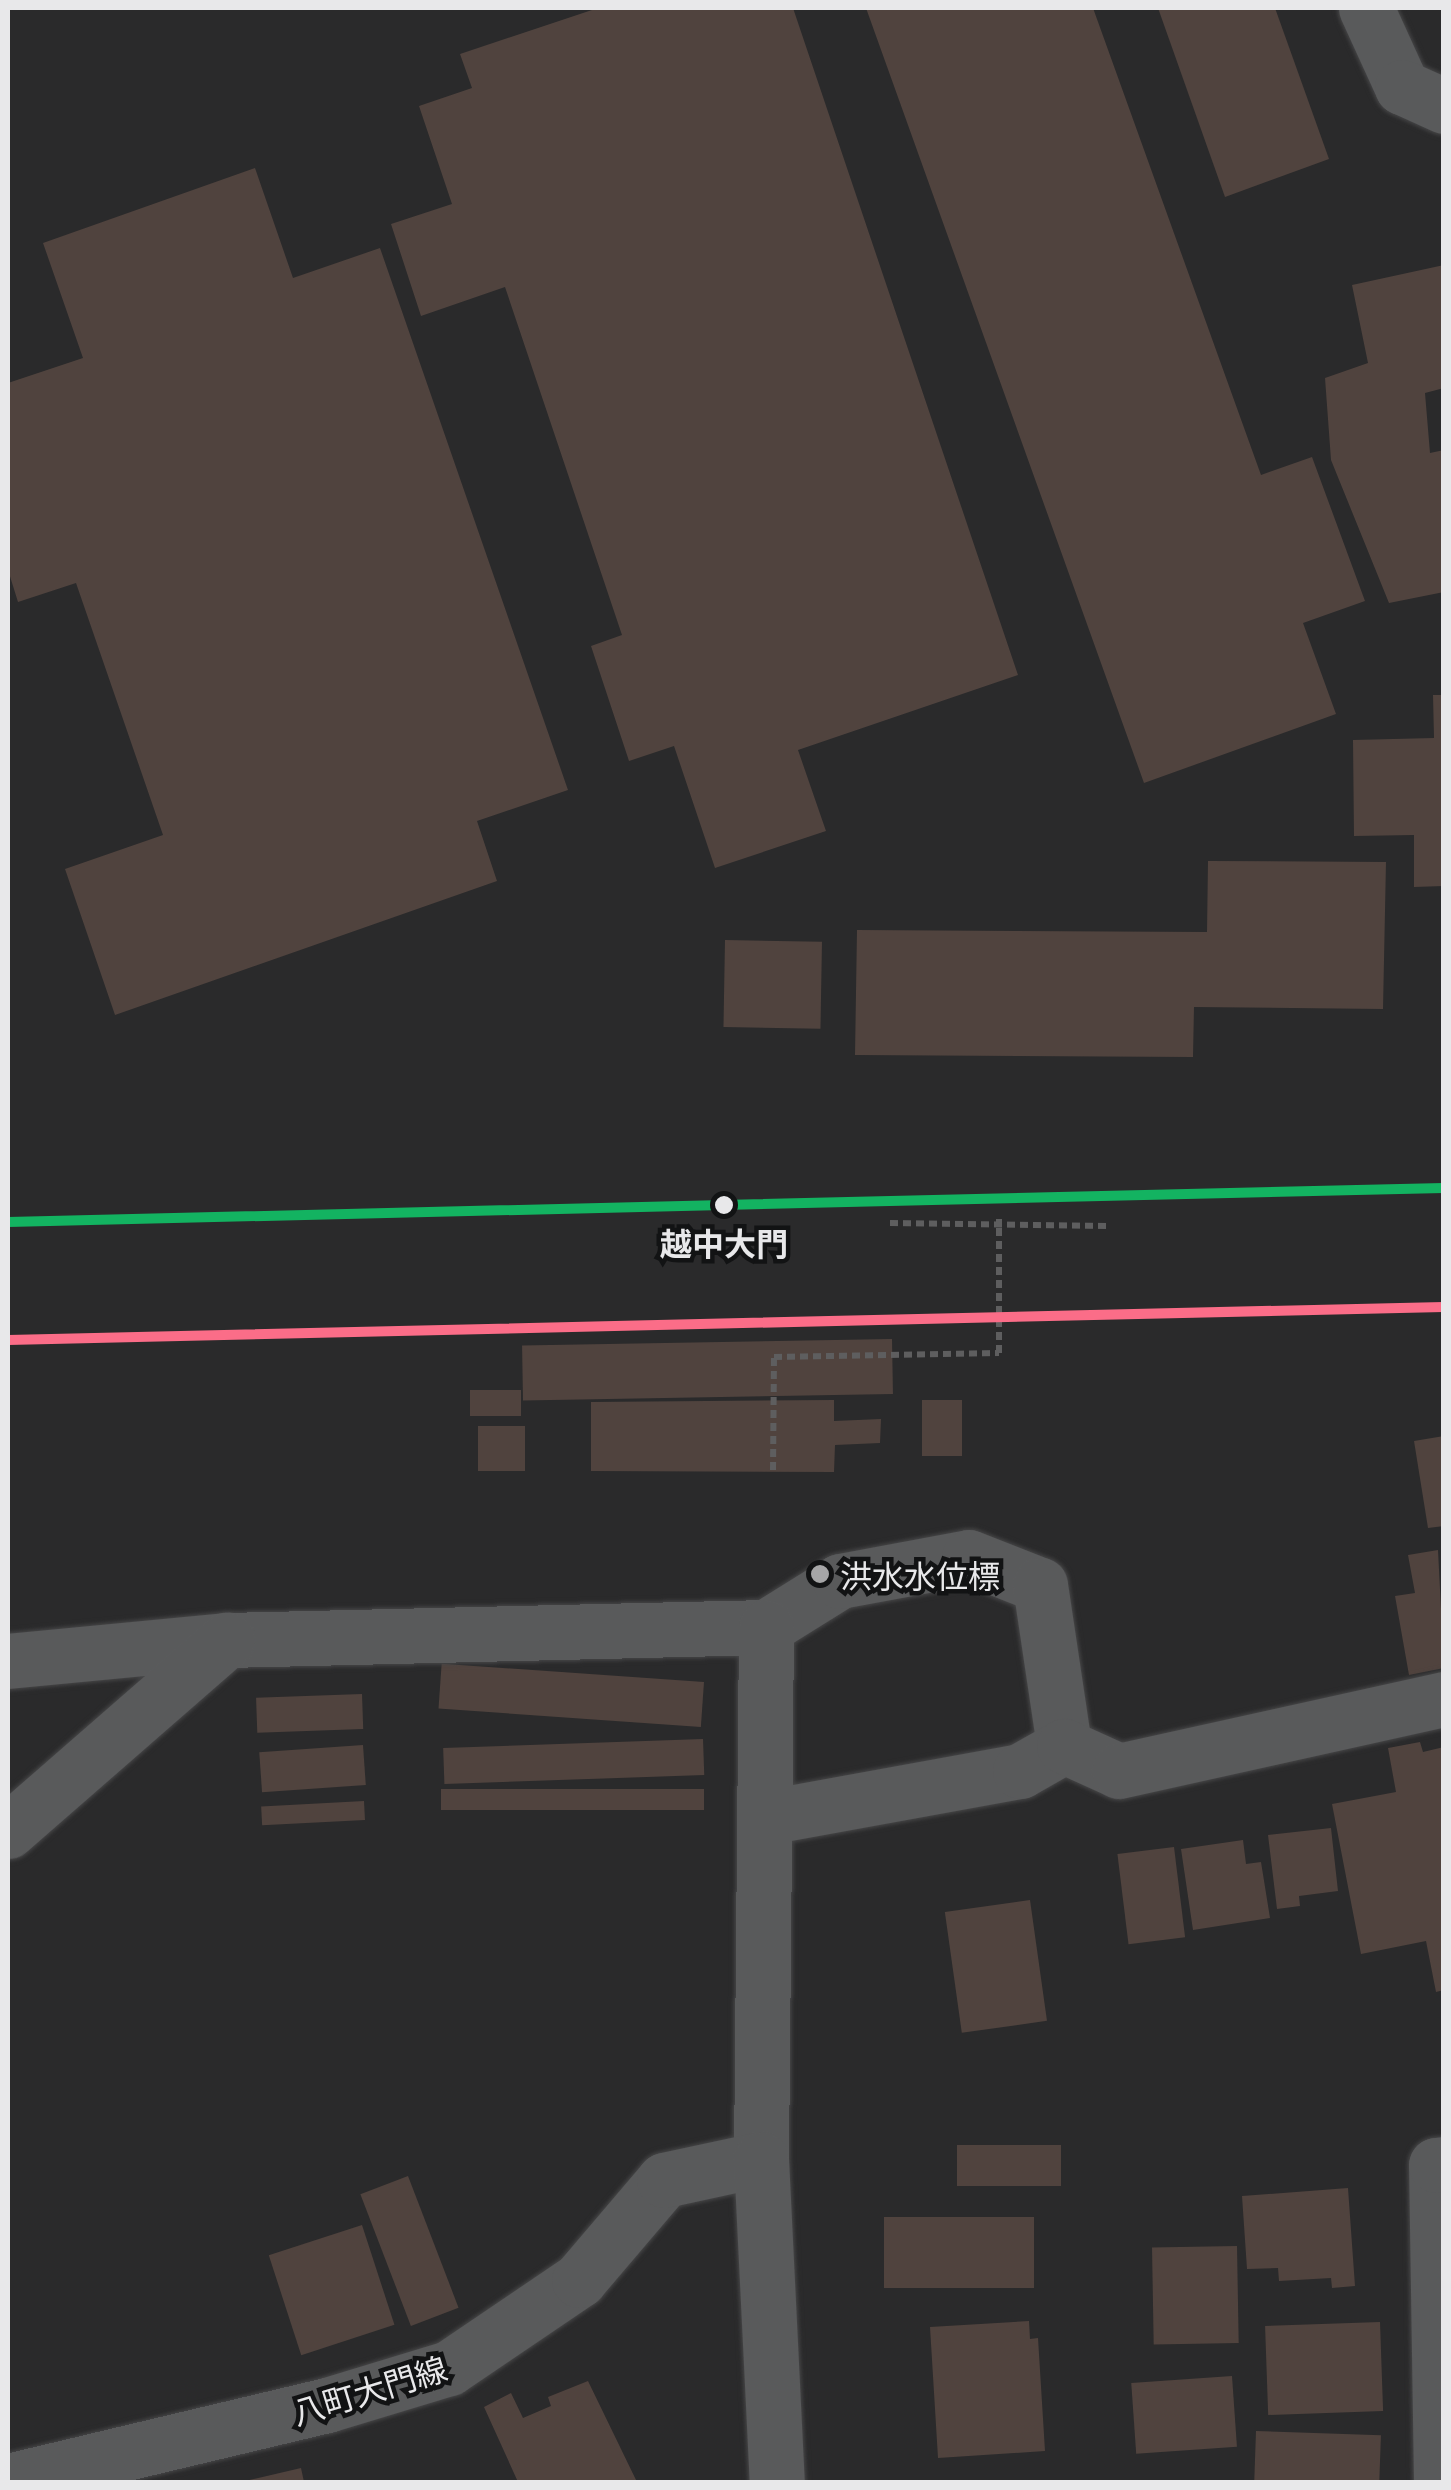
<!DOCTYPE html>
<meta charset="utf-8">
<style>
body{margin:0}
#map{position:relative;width:1451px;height:2490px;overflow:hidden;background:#2a2a2b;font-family:Literata,"Noto Sans JP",serif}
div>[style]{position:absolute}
.building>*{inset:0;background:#50433e;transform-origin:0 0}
.path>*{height:6px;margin-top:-3px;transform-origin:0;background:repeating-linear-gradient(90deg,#5e5e5f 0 8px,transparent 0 13px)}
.roads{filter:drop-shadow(0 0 2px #464647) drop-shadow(0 0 2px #464647)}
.street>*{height:55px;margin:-27.5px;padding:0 27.5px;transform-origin:27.5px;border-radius:27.5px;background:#595a5b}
.secondary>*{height:55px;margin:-27.5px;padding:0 27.5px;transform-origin:27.5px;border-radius:27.5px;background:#595a5b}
.rail-1>*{height:10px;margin:-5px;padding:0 5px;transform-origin:5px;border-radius:5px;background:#13b361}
.rail-2>*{height:10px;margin:-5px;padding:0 5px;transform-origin:5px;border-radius:5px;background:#fb6d88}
.dots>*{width:28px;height:28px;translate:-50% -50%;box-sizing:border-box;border:5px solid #121314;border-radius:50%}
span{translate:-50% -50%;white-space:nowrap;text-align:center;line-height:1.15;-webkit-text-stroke:9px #121314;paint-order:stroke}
.stop-label{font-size:32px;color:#e8e8ea;font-weight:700}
.poi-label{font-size:32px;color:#e8e8ea}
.left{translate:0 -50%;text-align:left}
.street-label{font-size:32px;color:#e8e8ea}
.frame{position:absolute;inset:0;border:10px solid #e8e8ea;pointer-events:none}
</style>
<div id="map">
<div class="building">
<i style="clip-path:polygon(598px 8px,793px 8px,1018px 675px,798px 750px,826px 831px,715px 868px,674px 746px,629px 761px,591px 646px,622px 635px,505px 287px,421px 316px,391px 224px,452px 204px,419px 106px,472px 88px,460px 54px)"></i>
<i style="clip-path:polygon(866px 8px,1093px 8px,1261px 475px,1312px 457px,1365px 601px,1303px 623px,1336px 714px,1144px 783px)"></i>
<i style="clip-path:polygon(1158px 8px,1275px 8px,1329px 159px,1225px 197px)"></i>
<i style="clip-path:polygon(255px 168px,293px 278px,380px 248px,568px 790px,477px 821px,497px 881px,115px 1015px,65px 869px,163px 835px,76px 583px,18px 602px,8px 570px,8px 383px,83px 358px,43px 243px)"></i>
<i style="clip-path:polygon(1444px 265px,1444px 388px,1425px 393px,1430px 453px,1444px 450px,1444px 592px,1389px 603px,1331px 460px,1325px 378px,1368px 363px,1352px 285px)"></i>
<i style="clip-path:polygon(1433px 695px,1444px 695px,1444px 886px,1414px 887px,1414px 835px,1354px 836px,1353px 740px,1434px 738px)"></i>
<i style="clip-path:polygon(1208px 861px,1386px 862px,1383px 1009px,1194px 1007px,1193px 1057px,855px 1055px,857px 930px,1207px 932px)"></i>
<i style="left:725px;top:940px;width:97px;height:87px;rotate:1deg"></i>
<i style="left:892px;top:1339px;width:55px;height:370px;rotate:89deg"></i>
<i style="left:521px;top:1390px;width:26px;height:51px;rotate:90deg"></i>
<i style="clip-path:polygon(834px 1400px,834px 1421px,881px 1419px,880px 1443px,835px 1445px,834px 1472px,591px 1471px,591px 1402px)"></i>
<i style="left:922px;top:1400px;width:40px;height:56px"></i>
<i style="left:525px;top:1426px;width:45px;height:47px;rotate:90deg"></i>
<i style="clip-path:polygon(1444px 1436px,1444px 1526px,1428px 1528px,1414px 1441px)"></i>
<i style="clip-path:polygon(1438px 1550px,1444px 1668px,1409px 1675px,1395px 1596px,1415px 1593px,1408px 1555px)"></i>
<i style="left:704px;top:1682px;width:45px;height:263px;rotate:94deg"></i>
<i style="left:362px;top:1694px;width:35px;height:106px;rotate:88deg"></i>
<i style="left:703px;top:1739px;width:36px;height:260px;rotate:88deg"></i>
<i style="clip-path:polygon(1420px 1742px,1423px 1752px,1444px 1747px,1444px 1990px,1436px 1992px,1426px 1941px,1361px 1954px,1332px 1804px,1396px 1792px,1388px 1748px)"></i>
<i style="left:363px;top:1745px;width:40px;height:104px;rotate:86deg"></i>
<i style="left:704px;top:1789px;width:21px;height:263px;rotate:90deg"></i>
<i style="left:364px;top:1801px;width:19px;height:103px;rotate:87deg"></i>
<i style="clip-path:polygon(1331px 1828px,1338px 1891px,1299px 1896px,1300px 1906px,1277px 1909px,1268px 1835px)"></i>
<i style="clip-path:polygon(1243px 1840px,1246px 1864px,1261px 1862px,1270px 1918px,1193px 1930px,1181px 1849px)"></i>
<i style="left:1174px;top:1847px;width:91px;height:57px;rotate:83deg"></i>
<i style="left:1030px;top:1900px;width:122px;height:86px;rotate:82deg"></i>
<i style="left:957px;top:2145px;width:104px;height:41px"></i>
<i style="left:408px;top:2176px;width:141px;height:51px;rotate:69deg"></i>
<i style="clip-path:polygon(1348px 2188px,1355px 2286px,1332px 2288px,1331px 2278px,1279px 2281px,1278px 2268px,1247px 2269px,1242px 2196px)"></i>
<i style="left:1034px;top:2217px;width:71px;height:150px;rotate:90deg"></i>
<i style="left:362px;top:2225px;width:105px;height:98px;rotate:72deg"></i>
<i style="left:1237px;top:2246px;width:97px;height:85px;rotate:89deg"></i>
<i style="clip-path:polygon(1029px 2321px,1030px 2339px,1038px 2338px,1045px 2451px,938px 2458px,930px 2327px)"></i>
<i style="left:1380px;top:2322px;width:89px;height:115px;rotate:88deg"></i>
<i style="left:1232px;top:2376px;width:71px;height:101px;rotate:86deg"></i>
<i style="clip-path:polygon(588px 2381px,637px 2482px,518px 2482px,484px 2407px,511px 2393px,523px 2418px,551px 2406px,548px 2397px)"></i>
<i style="left:1256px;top:2431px;width:125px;height:51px;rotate:2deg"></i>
<i style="clip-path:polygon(301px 2468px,304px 2482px,245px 2482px,245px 2481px)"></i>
</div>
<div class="path">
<i style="left:890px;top:1223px;width:217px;rotate:0.8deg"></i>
<i style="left:773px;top:1470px;width:113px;rotate:-89.5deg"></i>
<i style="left:774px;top:1357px;width:225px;rotate:-1deg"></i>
<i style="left:999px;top:1353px;width:134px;rotate:-90deg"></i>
</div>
<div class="roads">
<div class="street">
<i style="left:1366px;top:8px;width:87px;rotate:65.5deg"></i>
<i style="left:1402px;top:87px;width:46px;rotate:24.3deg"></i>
<i style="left:8px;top:1661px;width:220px;rotate:-5.5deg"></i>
<i style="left:227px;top:1640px;width:539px;rotate:-1.38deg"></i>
<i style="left:766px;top:1627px;width:87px;rotate:-31.9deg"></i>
<i style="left:840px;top:1581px;width:131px;rotate:-10.5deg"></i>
<i style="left:969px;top:1557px;width:76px;rotate:21.5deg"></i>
<i style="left:1040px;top:1585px;width:163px;rotate:81.5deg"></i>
<i style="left:767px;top:1817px;width:257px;rotate:-10.3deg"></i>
<i style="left:1020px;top:1771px;width:51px;rotate:-29.6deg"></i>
<i style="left:1064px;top:1746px;width:60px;rotate:24.4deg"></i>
<i style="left:1119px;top:1771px;width:333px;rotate:-12.5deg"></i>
<i style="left:8px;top:1831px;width:291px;rotate:-41.1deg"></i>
<i style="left:761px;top:2159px;width:532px;rotate:-89.46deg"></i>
<i style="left:1441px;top:2482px;width:317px;rotate:-90.9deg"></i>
<i style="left:1436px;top:2165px;width:8px;rotate:-7deg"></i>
</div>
<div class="secondary">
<i style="left:8px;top:2481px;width:328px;rotate:-13.4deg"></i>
<i style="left:327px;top:2405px;width:127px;rotate:-16.9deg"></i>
<i style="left:449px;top:2368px;width:157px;rotate:-34.1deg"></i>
<i style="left:579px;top:2280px;width:131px;rotate:-49.6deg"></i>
<i style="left:664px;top:2180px;width:99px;rotate:-12.2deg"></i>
<i style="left:761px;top:2159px;width:323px;rotate:87.2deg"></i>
</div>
</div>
<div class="rail-1">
<i style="left:8px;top:1222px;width:1436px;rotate:-1.36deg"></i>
</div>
<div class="rail-2">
<i style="left:8px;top:1340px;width:1436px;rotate:-1.32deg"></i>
</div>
<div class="dots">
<i style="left:724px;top:1205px;background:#e8e8ea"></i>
<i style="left:820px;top:1574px;background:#a6a6a7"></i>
</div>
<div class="stop-label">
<span style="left:724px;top:1242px">越中大門</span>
</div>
<div class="poi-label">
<span class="left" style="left:840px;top:1574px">洪水水位標</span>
</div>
<div class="street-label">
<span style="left:369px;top:2389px;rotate:-17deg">八町大門線</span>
</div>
<div class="frame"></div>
</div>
